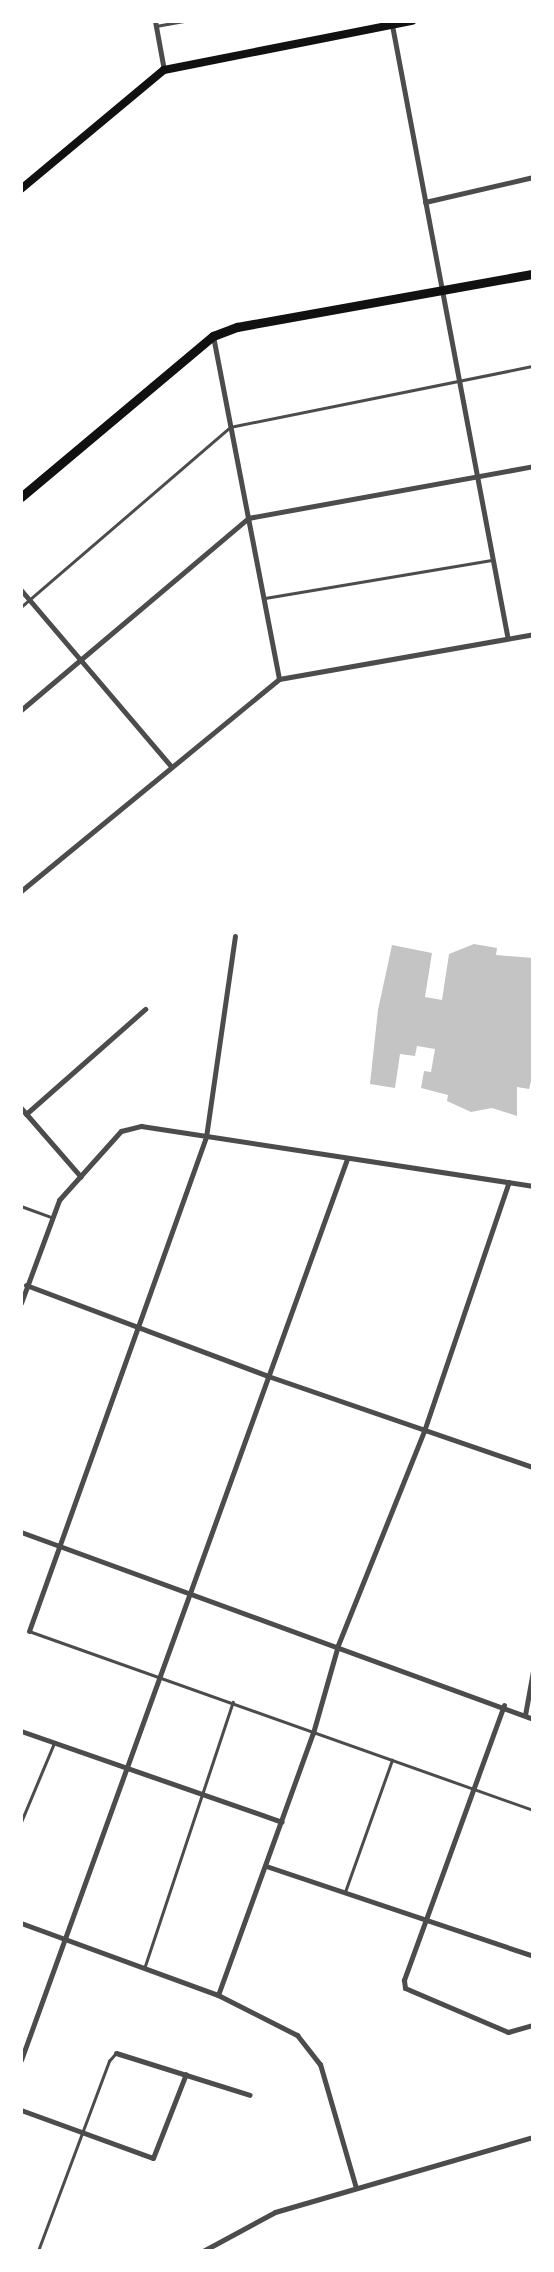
<!DOCTYPE html>
<style>
body{margin:0}
#map{position:relative;width:554px;height:2272px;overflow:hidden;background:#fff;font-family:Roboto,sans-serif}
div>[style]{position:absolute}
.building>*{inset:0;background:#c4c4c4}
.service>*{height:2.5px;margin:-1.25px;padding:0 1.25px;transform-origin:1.25px;border-radius:1.25px;background:#4c4c4c}
.minor>*{height:5px;margin:-2.5px;padding:0 2.5px;transform-origin:2.5px;border-radius:2.5px;background:#4c4c4c}
.secondary>*{height:8px;margin:-4px;padding:0 4px;transform-origin:4px;border-radius:4px;background:#111}
.primary>*{height:9px;margin:-4.5px;padding:0 4.5px;transform-origin:4.5px;border-radius:4.5px;background:#111}
span{translate:-50% -50%;white-space:nowrap;text-align:center;line-height:1.15;-webkit-text-stroke:7px #fff;paint-order:stroke}
.frame{position:absolute;inset:0;border:23px solid #fff;pointer-events:none}
</style>
<div id="map">
<div class="building">
<i style="clip-path:polygon(474px 944px,497px 948px,496px 955px,533px 958px,533px 1073px,529px 1089px,517px 1087px,517px 1116px,492px 1108px,471px 1112px,447px 1101px,448px 1095px,421px 1088px,424px 1071px,431px 1072px,435px 1049px,417px 1046px,415px 1056px,400px 1054px,395px 1088px,370px 1084px,378px 1010px,392px 945px,432px 953px,425px 997px,442px 1000px,449px 954px)"></i>
</div>
<div class="service">
<i style="left:156px;top:26px;width:28px;rotate:-10deg"></i>
<i style="left:265px;top:598px;width:231px;rotate:-9.5deg"></i>
<i style="left:21px;top:607px;width:276px;rotate:-40.7deg"></i>
<i style="left:230px;top:427px;width:309px;rotate:-11.4deg"></i>
<i style="left:21px;top:1206px;width:32px;rotate:20deg"></i>
<i style="left:29px;top:1631px;width:535px;rotate:19.55deg"></i>
<i style="left:21px;top:1822px;width:86px;rotate:-67.3deg"></i>
<i style="left:345px;top:1892px;width:140px;rotate:-70.4deg"></i>
<i style="left:145px;top:1966px;width:278px;rotate:-71.6deg"></i>
<i style="left:38px;top:2251px;width:203px;rotate:-69.5deg"></i>
<i style="left:109px;top:2061px;width:11px;rotate:-49deg"></i>
</div>
<div class="minor">
<i style="left:155px;top:21px;width:50px;rotate:79.6deg"></i>
<i style="left:392px;top:25px;width:621px;rotate:79.32deg"></i>
<i style="left:425px;top:202px;width:111px;rotate:-13deg"></i>
<i style="left:213px;top:336px;width:349px;rotate:79.1deg"></i>
<i style="left:21px;top:590px;width:231px;rotate:49.6deg"></i>
<i style="left:21px;top:710px;width:297px;rotate:-40.2deg"></i>
<i style="left:248px;top:518px;width:290px;rotate:-10.3deg"></i>
<i style="left:21px;top:891px;width:334px;rotate:-39.4deg"></i>
<i style="left:279px;top:679px;width:258px;rotate:-10deg"></i>
<i style="left:21px;top:1108px;width:91px;rotate:49deg"></i>
<i style="left:26px;top:1114px;width:159px;rotate:-41.4deg"></i>
<i style="left:26px;top:1285px;width:259px;rotate:20.6deg"></i>
<i style="left:268px;top:1376px;width:280px;rotate:19deg"></i>
<i style="left:21px;top:1303px;width:110px;rotate:-69.7deg"></i>
<i style="left:59px;top:1200px;width:93px;rotate:-48.1deg"></i>
<i style="left:121px;top:1131px;width:21px;rotate:-14deg"></i>
<i style="left:141px;top:1126px;width:397px;rotate:8.7deg"></i>
<i style="left:21px;top:1532px;width:545px;rotate:20.06deg"></i>
<i style="left:29px;top:1631px;width:525px;rotate:-70.29deg"></i>
<i style="left:206px;top:1137px;width:203px;rotate:-81.8deg"></i>
<i style="left:504px;top:1705px;width:293px;rotate:110deg"></i>
<i style="left:404px;top:1980px;width:8px;rotate:83deg"></i>
<i style="left:405px;top:1988px;width:112px;rotate:23.1deg"></i>
<i style="left:508px;top:2032px;width:26px;rotate:-16deg"></i>
<i style="left:525px;top:1715px;width:45px;rotate:-79.7deg"></i>
<i style="left:21px;top:1731px;width:276px;rotate:19.2deg"></i>
<i style="left:266px;top:1866px;width:282px;rotate:18.6deg"></i>
<i style="left:21px;top:1923px;width:210px;rotate:20.1deg"></i>
<i style="left:218px;top:1995px;width:89px;rotate:26.9deg"></i>
<i style="left:297px;top:2035px;width:37px;rotate:52deg"></i>
<i style="left:320px;top:2064px;width:129px;rotate:73.8deg"></i>
<i style="left:218px;top:1995px;width:279px;rotate:-70.1deg"></i>
<i style="left:313px;top:1733px;width:91px;rotate:-74.1deg"></i>
<i style="left:338px;top:1645px;width:231px;rotate:-68.1deg"></i>
<i style="left:424px;top:1431px;width:263px;rotate:-71.2deg"></i>
<i style="left:116px;top:2053px;width:140px;rotate:17.4deg"></i>
<i style="left:21px;top:2060px;width:958px;rotate:-70.11deg"></i>
<i style="left:21px;top:2110px;width:140px;rotate:20deg"></i>
<i style="left:153px;top:2158px;width:90px;rotate:-68.6deg"></i>
<i style="left:203px;top:2251px;width:82px;rotate:-28.4deg"></i>
<i style="left:275px;top:2212px;width:269px;rotate:-16.2deg"></i>
</div>
<div class="secondary">
<i style="left:21px;top:189px;width:186px;rotate:-39.8deg"></i>
<i style="left:164px;top:70px;width:253px;rotate:-11.2deg"></i>
</div>
<div class="primary">
<i style="left:21px;top:497px;width:251px;rotate:-40deg"></i>
<i style="left:213px;top:336px;width:26px;rotate:-21deg"></i>
<i style="left:237px;top:327px;width:301px;rotate:-10.2deg"></i>
</div>
<div class="frame"></div>
</div>
